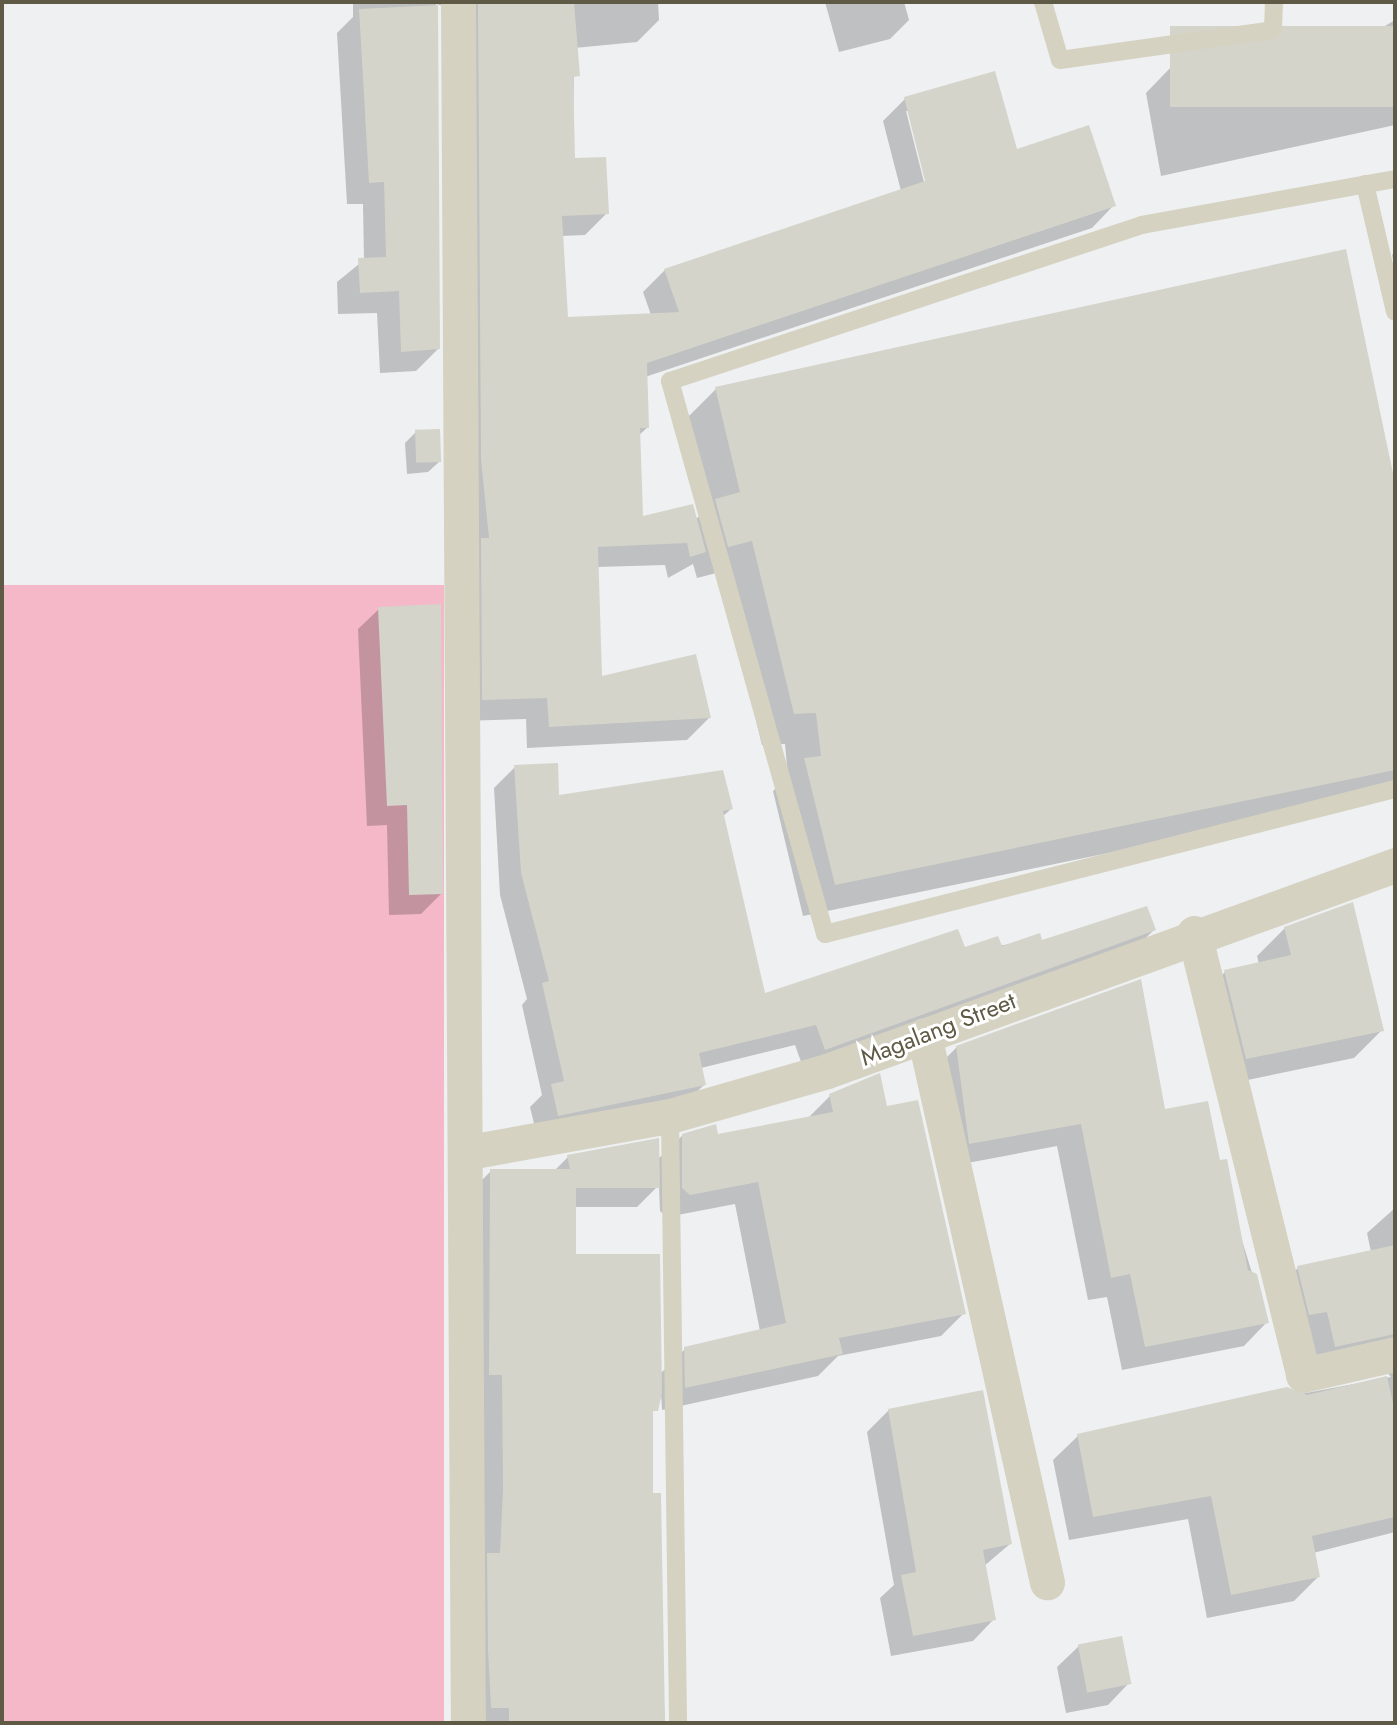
<!DOCTYPE html>
<style>
body{margin:0}
#map{position:relative;width:1397px;height:1725px;overflow:hidden;background:#eef0f2;font-family:Jost,sans-serif}
div>[style]{position:absolute}
.green>*{inset:0;background:#f4b8c8;transform-origin:0 0}
.shadow>*{inset:0;background:#0003}
.building>*{inset:0;background:#d4d4ca;transform-origin:0 0}
.service>*{height:18px;margin:-9px;padding:0 9px;transform-origin:9px;border-radius:9px;background:#d5d2c1}
.minor>*{height:35px;margin:-17.5px;padding:0 17.5px;transform-origin:17.5px;border-radius:17.5px;background:#d5d2c1}
span{translate:-50% -50%;white-space:nowrap;text-align:center;line-height:1.15;-webkit-text-stroke:6px #fff;paint-order:stroke}
.street-label{font-size:24px;color:#5e5a45}
.frame{position:absolute;inset:0;border:4px solid #5e5a45;pointer-events:none}
</style>
<div id="map">
<div class="green">
<i style="left:444px;top:585px;width:1138px;height:453px;rotate:90deg"></i>
</div>
<div class="shadow">
<i style="clip-path:polygon(evenodd,353px 2px,658px 2px,659px 20px,637px 42px,574px 48px,573px 160px,607px 213px,585px 235px,561px 236px,566px 318px,651px 315px,643px 292px,665px 270px,901px 191px,883px 121px,905px 99px,1114px 205px,1092px 228px,645px 377px,648px 427px,638px 436px,641px 519px,695px 520px,706px 510px,684px 421px,716px 389px,1344px 251px,1395px 491px,1395px 794px,803px 916px,773px 791px,788px 777px,785px 744px,762px 745px,720px 572px,697px 578px,693px 564px,668px 578px,665px 565px,597px 567px,601px 678px,709px 718px,687px 740px,527px 748px,526px 719px,461px 721px,446px 7px,436px 4px,438px 349px,416px 371px,380px 373px,377px 313px,338px 314px,337px 282px,364px 260px,363px 204px,347px 204px,337px 33px,353px 17px,353px 2px,906px 111px,909px 111px,929px 189px,926px 190px,906px 111px)"></i>
<i style="clip-path:polygon(825px 2px,904px 2px,909px 20px,890px 39px,839px 52px)"></i>
<i style="clip-path:polygon(1395px 20px,1395px 125px,1161px 176px,1146px 93px,1173px 65px,1375px 32px)"></i>
<i style="clip-path:polygon(1395px 252px,1395px 269px,1392px 255px)"></i>
<i style="clip-path:polygon(416px 432px,439px 462px,428px 472px,407px 474px,405px 443px)"></i>
<i style="clip-path:polygon(379px 609px,441px 894px,421px 914px,389px 915px,387px 825px,367px 826px,358px 629px)"></i>
<i style="clip-path:polygon(515px 767px,558px 797px,731px 809px,722px 817px,763px 996px,964px 949px,1154px 930px,1132px 951px,804px 1070px,795px 1045px,701px 1068px,705px 1084px,683px 1105px,537px 1136px,530px 1107px,542px 1095px,522px 1005px,527px 999px,500px 895px,494px 788px)"></i>
<i style="clip-path:polygon(1285px 928px,1382px 1030px,1354px 1058px,1218px 1086px,1197px 1000px,1225px 972px,1259px 964px,1257px 956px)"></i>
<i style="clip-path:polygon(957px 1047px,1218px 1162px,1267px 1322px,1244px 1346px,1122px 1370px,1107px 1297px,1088px 1300px,1057px 1146px,946px 1167px,933px 1071px)"></i>
<i style="clip-path:polygon(evenodd,830px 1096px,885px 1108px,964px 1313px,941px 1336px,838px 1356px,818px 1376px,662px 1410px,661px 1392px,651px 1416px,651px 1495px,665px 1723px,471px 1723px,471px 1191px,491px 1171px,554px 1171px,568px 1157px,657px 1160px,683px 1135px,717px 1136px,808px 1118px,830px 1096px,659px 1185px,660px 1211px,667px 1217px,735px 1204px,760px 1331px,685px 1349px,660px 1374px,574px 1256px,574px 1207px,637px 1207px,659px 1185px)"></i>
<i style="clip-path:polygon(1395px 1208px,1395px 1532px,1313px 1553px,1318px 1577px,1294px 1601px,1207px 1618px,1188px 1519px,1069px 1540px,1053px 1460px,1078px 1436px,1391px 1377px,1376px 1358px,1311px 1370px,1274px 1292px,1298px 1268px,1371px 1252px,1367px 1233px)"></i>
<i style="clip-path:polygon(889px 1410px,1010px 1544px,984px 1566px,994px 1619px,973px 1641px,891px 1656px,880px 1598px,894px 1585px,867px 1432px)"></i>
<i style="clip-path:polygon(1079px 1646px,1129px 1683px,1108px 1705px,1066px 1713px,1057px 1667px)"></i>
</div>
<div class="building">
<i style="clip-path:polygon(478px 2px,574px 2px,580px 76px,573px 77px,575px 158px,606px 157px,609px 214px,562px 216px,568px 317px,679px 312px,664px 269px,925px 181px,904px 97px,995px 71px,1017px 149px,1089px 125px,1116px 206px,647px 363px,649px 428px,640px 428px,643px 516px,693px 504px,706px 552px,690px 557px,687px 543px,598px 547px,602px 676px,696px 654px,711px 718px,549px 727px,547px 698px,482px 700px,481px 538px,489px 538px,481px 460px)"></i>
<i style="clip-path:polygon(438px 5px,440px 349px,401px 352px,399px 291px,360px 293px,358px 258px,386px 257px,384px 182px,369px 183px,359px 9px)"></i>
<i style="left:1395px;top:26px;width:81px;height:225px;rotate:90deg"></i>
<i style="clip-path:polygon(1346px 249px,1395px 483px,1395px 770px,835px 885px,804px 758px,821px 756px,816px 713px,794px 714px,752px 541px,728px 547px,715px 499px,740px 492px,715px 387px)"></i>
<i style="left:440px;top:429px;width:33px;height:25px;rotate:88deg"></i>
<i style="clip-path:polygon(441px 604px,443px 894px,409px 895px,407px 805px,387px 806px,378px 607px)"></i>
<i style="clip-path:polygon(558px 763px,559px 795px,723px 770px,733px 809px,723px 811px,765px 993px,958px 929px,965px 947px,998px 936px,1002px 946px,1040px 933px,1042px 940px,1147px 906px,1156px 930px,825px 1050px,816px 1025px,699px 1053px,706px 1085px,558px 1116px,551px 1084px,564px 1081px,542px 983px,549px 981px,521px 873px,514px 765px)"></i>
<i style="clip-path:polygon(1353px 902px,1384px 1031px,1246px 1059px,1224px 970px,1291px 955px,1284px 927px)"></i>
<i style="clip-path:polygon(1141px 979px,1165px 1109px,1208px 1101px,1220px 1160px,1227px 1159px,1248px 1270px,1257px 1274px,1269px 1323px,1145px 1347px,1130px 1274px,1111px 1278px,1081px 1124px,969px 1144px,956px 1046px)"></i>
<i style="clip-path:polygon(880px 1073px,887px 1106px,918px 1100px,966px 1314px,839px 1338px,843px 1354px,685px 1388px,684px 1347px,786px 1323px,758px 1182px,690px 1195px,682px 1188px,682px 1134px,716px 1124px,718px 1134px,833px 1112px,829px 1094px)"></i>
<i style="clip-path:polygon(659px 1138px,660px 1188px,576px 1188px,576px 1254px,660px 1254px,662px 1393px,658px 1411px,653px 1411px,653px 1493px,661px 1493px,665px 1723px,509px 1723px,509px 1708px,491px 1708px,488px 1650px,487px 1553px,500px 1553px,503px 1489px,502px 1375px,489px 1375px,490px 1169px,570px 1169px,567px 1155px)"></i>
<i style="clip-path:polygon(1395px 1245px,1395px 1334px,1335px 1347px,1327px 1312px,1309px 1315px,1297px 1266px)"></i>
<i style="clip-path:polygon(1387px 1376px,1395px 1412px,1395px 1517px,1312px 1536px,1320px 1577px,1231px 1595px,1211px 1496px,1093px 1517px,1077px 1434px,1287px 1387px,1307px 1395px)"></i>
<i style="clip-path:polygon(983px 1390px,1012px 1544px,983px 1550px,996px 1620px,913px 1636px,901px 1575px,916px 1572px,888px 1409px)"></i>
<i style="left:1122px;top:1636px;width:49px;height:45px;rotate:79deg"></i>
</div>
<div class="service">
<i style="left:1043px;top:2px;width:60px;rotate:73.7deg"></i>
<i style="left:1060px;top:60px;width:215px;rotate:-8deg"></i>
<i style="left:1273px;top:30px;width:28px;rotate:-88deg"></i>
<i style="left:1395px;top:179px;width:257px;rotate:169.7deg"></i>
<i style="left:1142px;top:225px;width:497px;rotate:161.7deg"></i>
<i style="left:670px;top:381px;width:574px;rotate:74.34deg"></i>
<i style="left:825px;top:934px;width:588px;rotate:-14.27deg"></i>
<i style="left:1365px;top:184px;width:131px;rotate:76.8deg"></i>
<i style="left:670px;top:1116px;width:607px;rotate:89.24deg"></i>
</div>
<div class="minor">
<i style="left:458px;top:2px;width:1721px;rotate:89.67deg"></i>
<i style="left:1194px;top:933px;width:455px;rotate:76.1deg"></i>
<i style="left:1303px;top:1375px;width:94px;rotate:-12.9deg"></i>
<i style="left:924px;top:1035px;width:561px;rotate:77.33deg"></i>
<i style="left:469px;top:1152px;width:204px;rotate:-10.2deg"></i>
<i style="left:670px;top:1116px;width:163px;rotate:-16deg"></i>
<i style="left:827px;top:1071px;width:604px;rotate:-19.93deg"></i>
</div>
<div class="street-label">
<span style="left:938px;top:1029px;rotate:-21deg">Magalang Street</span>
</div>
<div class="frame"></div>
</div>
